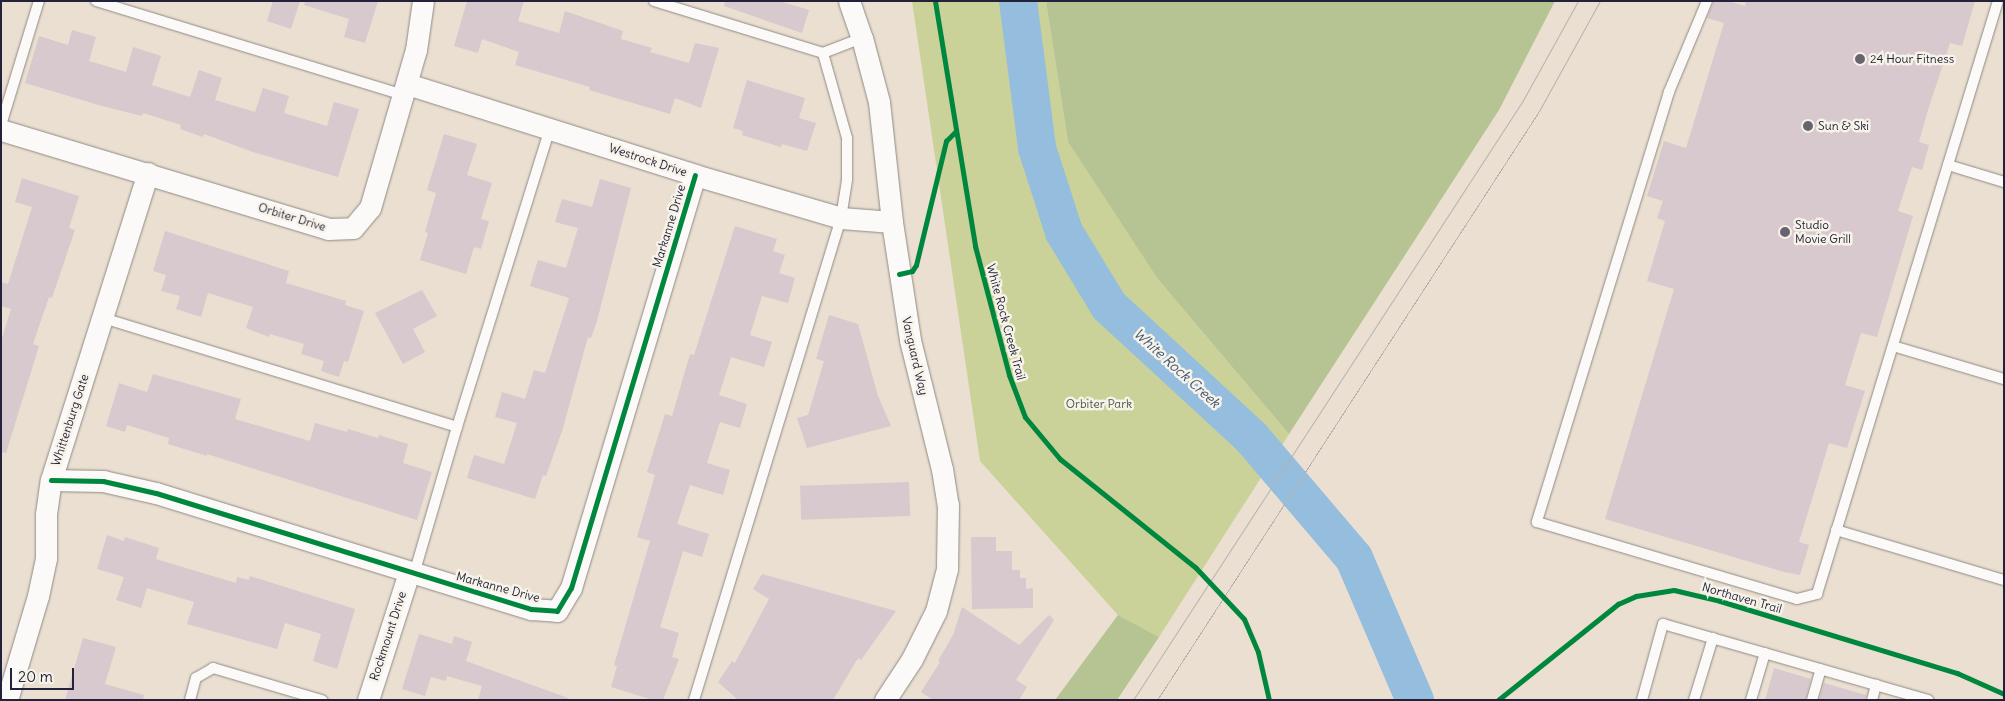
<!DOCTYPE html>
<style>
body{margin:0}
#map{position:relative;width:2005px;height:701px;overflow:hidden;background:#eadfd0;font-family:Delius,sans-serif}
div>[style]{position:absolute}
.green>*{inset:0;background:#cad299}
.forest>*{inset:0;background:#b6c392}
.river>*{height:38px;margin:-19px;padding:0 19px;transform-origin:19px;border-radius:19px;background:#95bdde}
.building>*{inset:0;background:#d7c9ce;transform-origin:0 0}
.roads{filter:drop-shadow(0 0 1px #8f8a86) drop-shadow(0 0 1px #8f8a86)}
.lane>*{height:10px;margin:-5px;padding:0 5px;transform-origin:5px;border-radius:5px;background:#fcfaf8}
.street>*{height:21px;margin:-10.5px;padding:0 10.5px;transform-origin:10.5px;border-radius:10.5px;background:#fcfaf8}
.tram>*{height:1px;margin:-0.5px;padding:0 0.5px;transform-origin:0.5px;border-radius:0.5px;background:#b4b2b3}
.cycleway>*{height:5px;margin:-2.5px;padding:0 2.5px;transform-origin:2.5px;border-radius:2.5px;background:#00873e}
.dots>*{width:14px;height:14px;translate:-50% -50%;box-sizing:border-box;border:2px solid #f7f3e8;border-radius:50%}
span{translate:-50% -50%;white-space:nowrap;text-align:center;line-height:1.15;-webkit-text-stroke:5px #f7f3e8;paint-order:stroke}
.poi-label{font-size:12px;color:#22223b}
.left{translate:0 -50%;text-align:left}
.street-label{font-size:12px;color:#22223b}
.park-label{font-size:12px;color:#4d544a}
.water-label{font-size:14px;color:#3e5376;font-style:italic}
.frame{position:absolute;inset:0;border:2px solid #22223b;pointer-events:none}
.scale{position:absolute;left:10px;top:668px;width:64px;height:22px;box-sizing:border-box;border:2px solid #22223b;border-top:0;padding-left:6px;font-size:15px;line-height:18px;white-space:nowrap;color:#22223b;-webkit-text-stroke:4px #f7f3e8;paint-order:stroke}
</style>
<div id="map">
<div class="green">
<i style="clip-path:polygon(912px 1px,1046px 1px,1068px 142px,1157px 278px,1289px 434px,1159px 637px,1118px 615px,980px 461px)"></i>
</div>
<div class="forest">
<i style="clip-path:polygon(1046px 1px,1555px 1px,1499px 110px,1289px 434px,1157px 278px,1068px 142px)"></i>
<i style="clip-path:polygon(1118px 615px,1159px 637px,1117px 700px,1055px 700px)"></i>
</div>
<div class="river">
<i style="left:1018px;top:1px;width:148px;rotate:82.6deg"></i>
<i style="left:1037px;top:148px;width:88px;rotate:72.2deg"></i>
<i style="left:1064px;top:232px;width:87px;rotate:58.7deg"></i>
<i style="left:1109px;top:306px;width:193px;rotate:42.7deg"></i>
<i style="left:1251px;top:437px;width:159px;rotate:49.6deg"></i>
<i style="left:1354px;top:558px;width:155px;rotate:66.8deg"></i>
</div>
<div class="building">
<i style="clip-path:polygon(273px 1px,300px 1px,291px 29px,267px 21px)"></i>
<i style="clip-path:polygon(305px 1px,378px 1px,365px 43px,344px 37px,349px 19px,304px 5px)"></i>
<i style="clip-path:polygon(467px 1px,524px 1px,518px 21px,559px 33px,565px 11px,623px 31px,621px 39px,652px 48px,650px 52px,689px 63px,695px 43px,719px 48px,701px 108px,675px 98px,670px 114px,589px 90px,590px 87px,515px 65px,519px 52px,482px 39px,478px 53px,454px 46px)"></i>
<i style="clip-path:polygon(725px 1px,779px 1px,809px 10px,802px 33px,724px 6px)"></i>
<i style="clip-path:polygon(1714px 1px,1728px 1px,1745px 6px,1746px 1px,1975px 1px,1962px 46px,1950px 43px,1928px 110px,1919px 142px,1929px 145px,1922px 170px,1912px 167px,1898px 211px,1913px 216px,1877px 337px,1861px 333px,1845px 385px,1865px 391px,1847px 448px,1829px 443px,1799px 542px,1809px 545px,1800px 575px,1784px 572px,1605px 519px,1674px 289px,1647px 281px,1665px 221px,1657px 218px,1663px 201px,1647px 196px,1664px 141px,1686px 148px,1724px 23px,1707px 18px)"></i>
<i style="clip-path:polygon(72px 30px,96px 37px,89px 61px,126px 72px,133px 47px,161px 56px,152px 85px,190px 97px,199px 70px,222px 78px,215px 100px,255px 112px,263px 88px,289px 96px,284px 113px,327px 126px,334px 102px,359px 109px,338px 177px,253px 152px,204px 134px,203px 137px,180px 129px,181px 125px,143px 113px,142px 116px,102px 106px,25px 83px,39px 36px,68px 45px)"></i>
<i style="clip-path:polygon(747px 80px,805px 98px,799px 118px,816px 123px,807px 151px,782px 144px,781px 147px,742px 135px,743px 131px,733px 128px)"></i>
<i style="clip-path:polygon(444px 134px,477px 144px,467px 175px,492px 183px,481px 219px,489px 221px,481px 249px,474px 247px,466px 274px,420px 260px,428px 233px,425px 232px,436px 193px,427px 190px)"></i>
<i style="clip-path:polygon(22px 178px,79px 196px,69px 228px,75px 230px,52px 298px,49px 297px,33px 344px,39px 346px,6px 453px,1px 452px,1px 341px,11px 309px,1px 306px,1px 282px,8px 284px,32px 207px,15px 202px)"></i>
<i style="clip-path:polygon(600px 179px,631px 188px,597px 321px,591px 338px,588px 337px,563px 428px,546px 476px,543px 475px,535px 499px,467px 478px,474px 455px,504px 464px,517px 423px,495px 417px,502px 392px,525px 399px,534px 370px,545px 373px,569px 298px,530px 286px,538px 260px,566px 268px,578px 228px,555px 222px,562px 199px,592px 207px)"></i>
<i style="clip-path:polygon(735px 226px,777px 239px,773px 251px,785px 255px,779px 273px,795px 278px,788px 303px,762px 296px,750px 335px,772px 342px,764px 367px,731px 357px,719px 395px,747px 404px,740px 428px,720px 422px,707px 463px,730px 470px,723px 495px,690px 485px,677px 524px,709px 534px,702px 557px,683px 551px,660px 627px,679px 633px,672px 657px,679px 659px,663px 700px,653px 700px,611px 687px,617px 666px,614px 665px,650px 541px,637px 537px,655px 475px,647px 472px,665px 414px,672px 416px,690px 354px,694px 355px)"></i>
<i style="clip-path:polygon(165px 231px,289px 271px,286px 283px,346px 301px,345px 305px,364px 311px,348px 362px,344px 361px,339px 377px,321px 371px,324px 361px,301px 354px,304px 344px,270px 334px,269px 337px,246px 328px,253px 307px,208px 293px,201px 317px,176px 309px,180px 296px,161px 291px,166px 275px,153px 271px)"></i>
<i style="clip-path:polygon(422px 290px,437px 316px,413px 329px,425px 352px,403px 364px,375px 313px)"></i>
<i style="clip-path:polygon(829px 315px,858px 324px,878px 396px,891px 426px,807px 448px,797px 418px,808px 415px,824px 361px,816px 359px)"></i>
<i style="clip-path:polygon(153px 374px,241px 399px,235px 419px,310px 441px,315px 423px,347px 432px,348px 429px,378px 438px,379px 435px,408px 444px,403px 463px,432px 472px,417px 520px,207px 454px,207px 456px,168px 444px,169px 438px,127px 425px,125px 432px,106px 426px,119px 383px,147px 392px)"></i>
<i style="left:909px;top:482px;width:34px;height:109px;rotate:88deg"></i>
<i style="clip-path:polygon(107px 535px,124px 541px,125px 537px,159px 548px,156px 559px,236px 583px,237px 577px,249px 580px,250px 576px,355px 609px,337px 669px,313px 661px,321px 634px,285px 623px,277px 649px,187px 624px,194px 602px,147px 588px,141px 608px,116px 600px,124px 577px,97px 569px)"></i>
<i style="clip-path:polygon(971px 537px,996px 537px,996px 551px,1012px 551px,1012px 570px,1020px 570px,1020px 578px,1026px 578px,1026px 589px,1033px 588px,1033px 608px,972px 609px)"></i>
<i style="clip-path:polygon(762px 574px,896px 611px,861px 660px,858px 658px,833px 700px,738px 700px,718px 682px,732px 661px,735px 663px,769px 599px,753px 589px)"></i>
<i style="clip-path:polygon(962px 607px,1019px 645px,1049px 615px,1054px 620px,1016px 680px,1027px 687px,1019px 700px,933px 700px,921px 692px,940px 662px,938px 661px,953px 635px)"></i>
<i style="clip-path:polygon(419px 634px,452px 644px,454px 636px,472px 642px,466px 661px,568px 698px,568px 700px,478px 700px,482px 686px,447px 676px,446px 681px,431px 677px,425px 696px,402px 689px)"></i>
<i style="clip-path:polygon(83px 638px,116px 647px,105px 684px,144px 695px,143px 700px,65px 700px)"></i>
<i style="clip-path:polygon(1774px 668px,1811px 679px,1805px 700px,1765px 700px)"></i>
<i style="clip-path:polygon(1824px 683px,1866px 695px,1865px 700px,1819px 700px)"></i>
</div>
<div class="roads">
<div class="lane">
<i style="left:96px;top:1px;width:322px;rotate:17deg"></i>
<i style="left:654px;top:1px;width:177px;rotate:17.1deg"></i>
<i style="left:823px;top:53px;width:42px;rotate:-21deg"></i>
<i style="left:1707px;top:1px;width:99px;rotate:112.7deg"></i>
<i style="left:1669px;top:92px;width:450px;rotate:107.1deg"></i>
<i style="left:1537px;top:522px;width:271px;rotate:16.5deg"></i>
<i style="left:1797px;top:599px;width:21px;rotate:-14deg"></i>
<i style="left:1817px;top:594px;width:620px;rotate:-73.03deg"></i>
<i style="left:1px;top:125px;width:130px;rotate:-73deg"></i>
<i style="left:1948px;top:165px;width:59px;rotate:16.9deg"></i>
<i style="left:103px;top:318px;width:370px;rotate:17.1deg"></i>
<i style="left:1893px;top:346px;width:116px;rotate:16.6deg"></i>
<i style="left:1836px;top:530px;width:175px;rotate:16.6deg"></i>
<i style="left:414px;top:574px;width:153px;rotate:-73.7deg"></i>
<i style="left:457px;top:427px;width:312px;rotate:-72.7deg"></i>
<i style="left:190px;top:700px;width:23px;rotate:-75deg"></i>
<i style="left:196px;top:678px;width:20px;rotate:-30deg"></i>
<i style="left:213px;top:668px;width:114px;rotate:16.4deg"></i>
<i style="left:694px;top:700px;width:504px;rotate:-73.04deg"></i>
<i style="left:841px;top:218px;width:39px;rotate:-81deg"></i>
<i style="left:847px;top:179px;width:41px;rotate:-90deg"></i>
<i style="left:847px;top:138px;width:88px;rotate:-105.8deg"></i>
<i style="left:1642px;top:700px;width:79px;rotate:-74.6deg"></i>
<i style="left:1663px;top:624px;width:276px;rotate:16deg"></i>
<i style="left:1694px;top:700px;width:65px;rotate:-73deg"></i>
<i style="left:1751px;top:700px;width:49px;rotate:-73.4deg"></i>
<i style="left:1812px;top:700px;width:32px;rotate:-74deg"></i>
<i style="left:1872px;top:700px;width:16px;rotate:-75deg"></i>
</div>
<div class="street">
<i style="left:849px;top:1px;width:39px;rotate:71deg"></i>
<i style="left:862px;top:38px;width:66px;rotate:75.1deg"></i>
<i style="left:879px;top:102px;width:121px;rotate:83.8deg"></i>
<i style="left:892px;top:222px;width:119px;rotate:81.3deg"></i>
<i style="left:910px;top:340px;width:133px;rotate:76.1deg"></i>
<i style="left:942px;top:469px;width:36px;rotate:81deg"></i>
<i style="left:948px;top:505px;width:64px;rotate:90.9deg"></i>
<i style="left:947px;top:569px;width:43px;rotate:104.7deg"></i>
<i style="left:936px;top:611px;width:54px;rotate:116.6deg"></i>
<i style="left:912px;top:659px;width:49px;rotate:123.4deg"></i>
<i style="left:407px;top:84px;width:302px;rotate:17.5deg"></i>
<i style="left:695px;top:175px;width:152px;rotate:16.4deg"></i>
<i style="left:841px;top:218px;width:51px;rotate:4.5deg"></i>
<i style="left:1px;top:130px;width:342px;rotate:16.8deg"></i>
<i style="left:328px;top:229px;width:25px;rotate:-2deg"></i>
<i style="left:353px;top:228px;width:26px;rotate:-50deg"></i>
<i style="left:370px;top:208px;width:165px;rotate:-73.8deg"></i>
<i style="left:416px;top:50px;width:49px;rotate:-81.9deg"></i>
<i style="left:51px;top:480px;width:52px;rotate:1.1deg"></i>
<i style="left:103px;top:481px;width:54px;rotate:12.8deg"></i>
<i style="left:156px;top:493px;width:393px;rotate:17.2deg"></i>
<i style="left:531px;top:609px;width:26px;rotate:4deg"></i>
<i style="left:557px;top:611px;width:27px;rotate:-59deg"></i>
<i style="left:571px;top:588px;width:431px;rotate:-73.3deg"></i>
<i style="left:7px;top:700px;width:109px;rotate:-73.4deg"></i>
<i style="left:38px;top:596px;width:39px;rotate:-78deg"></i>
<i style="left:46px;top:558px;width:44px;rotate:-90deg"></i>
<i style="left:46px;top:514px;width:34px;rotate:-82deg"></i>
<i style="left:51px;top:480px;width:322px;rotate:-72.5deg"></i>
<i style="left:368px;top:700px;width:134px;rotate:-72.2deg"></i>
</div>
</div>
<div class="tram">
<i style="left:1133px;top:700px;width:713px;rotate:-56.96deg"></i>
<i style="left:1522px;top:102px;width:115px;rotate:-61deg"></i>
<i style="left:1157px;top:700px;width:702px;rotate:-57.03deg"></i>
<i style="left:1539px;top:111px;width:126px;rotate:-61deg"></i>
</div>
<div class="cycleway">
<i style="left:935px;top:1px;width:248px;rotate:80.7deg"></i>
<i style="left:975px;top:246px;width:133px;rotate:75.2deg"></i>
<i style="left:1009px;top:375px;width:45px;rotate:69.1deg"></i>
<i style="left:1025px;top:417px;width:55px;rotate:50.2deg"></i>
<i style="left:1060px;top:459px;width:174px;rotate:38.7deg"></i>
<i style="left:1196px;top:568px;width:70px;rotate:46.7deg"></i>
<i style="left:1244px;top:619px;width:36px;rotate:67deg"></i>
<i style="left:1258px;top:652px;width:49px;rotate:77.1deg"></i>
<i style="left:899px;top:274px;width:13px;rotate:-13deg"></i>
<i style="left:912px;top:271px;width:7px;rotate:-56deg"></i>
<i style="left:916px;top:265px;width:128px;rotate:-76.4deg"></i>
<i style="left:946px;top:141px;width:13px;rotate:-45deg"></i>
<i style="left:51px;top:480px;width:52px;rotate:1.1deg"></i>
<i style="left:103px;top:481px;width:54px;rotate:12.8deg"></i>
<i style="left:156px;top:493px;width:393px;rotate:17.2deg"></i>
<i style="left:531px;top:609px;width:26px;rotate:4deg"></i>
<i style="left:557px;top:611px;width:27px;rotate:-59deg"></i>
<i style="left:571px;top:588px;width:431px;rotate:-73.3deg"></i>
<i style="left:1498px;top:700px;width:154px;rotate:-38.7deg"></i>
<i style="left:1618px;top:604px;width:20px;rotate:-24deg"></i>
<i style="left:1636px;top:596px;width:38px;rotate:-9deg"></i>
<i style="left:1674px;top:590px;width:47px;rotate:13.4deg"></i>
<i style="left:1720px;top:601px;width:248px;rotate:16.9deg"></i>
<i style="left:1957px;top:673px;width:51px;rotate:24.1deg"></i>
</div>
<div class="dots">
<i style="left:1860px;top:59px;background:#68646f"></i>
<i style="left:1808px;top:126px;background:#68646f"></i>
<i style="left:1785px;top:232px;background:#68646f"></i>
</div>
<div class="poi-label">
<span class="left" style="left:1870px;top:59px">24 Hour Fitness</span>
<span class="left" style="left:1818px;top:126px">Sun &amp; Ski</span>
<span class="left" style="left:1795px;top:232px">Studio<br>Movie Grill</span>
</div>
<div class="street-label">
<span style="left:648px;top:160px;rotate:18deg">Westrock Drive</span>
<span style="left:292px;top:217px;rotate:17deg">Orbiter Drive</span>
<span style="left:669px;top:226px;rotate:-73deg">Markanne Drive</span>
<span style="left:1006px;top:322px;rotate:75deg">White Rock Creek Trail</span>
<span style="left:915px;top:356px;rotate:77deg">Vanguard Way</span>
<span style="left:70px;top:420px;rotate:-72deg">Whittenburg Gate</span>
<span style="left:498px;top:587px;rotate:15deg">Markanne Drive</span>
<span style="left:1742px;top:598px;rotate:16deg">Northaven Trail</span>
<span style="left:388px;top:636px;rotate:-72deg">Rockmount Drive</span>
</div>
<div class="park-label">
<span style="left:1099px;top:404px">Orbiter Park</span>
</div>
<div class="water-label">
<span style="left:1177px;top:368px;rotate:42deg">White Rock Creek</span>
</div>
<div class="frame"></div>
<div class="scale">20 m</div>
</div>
